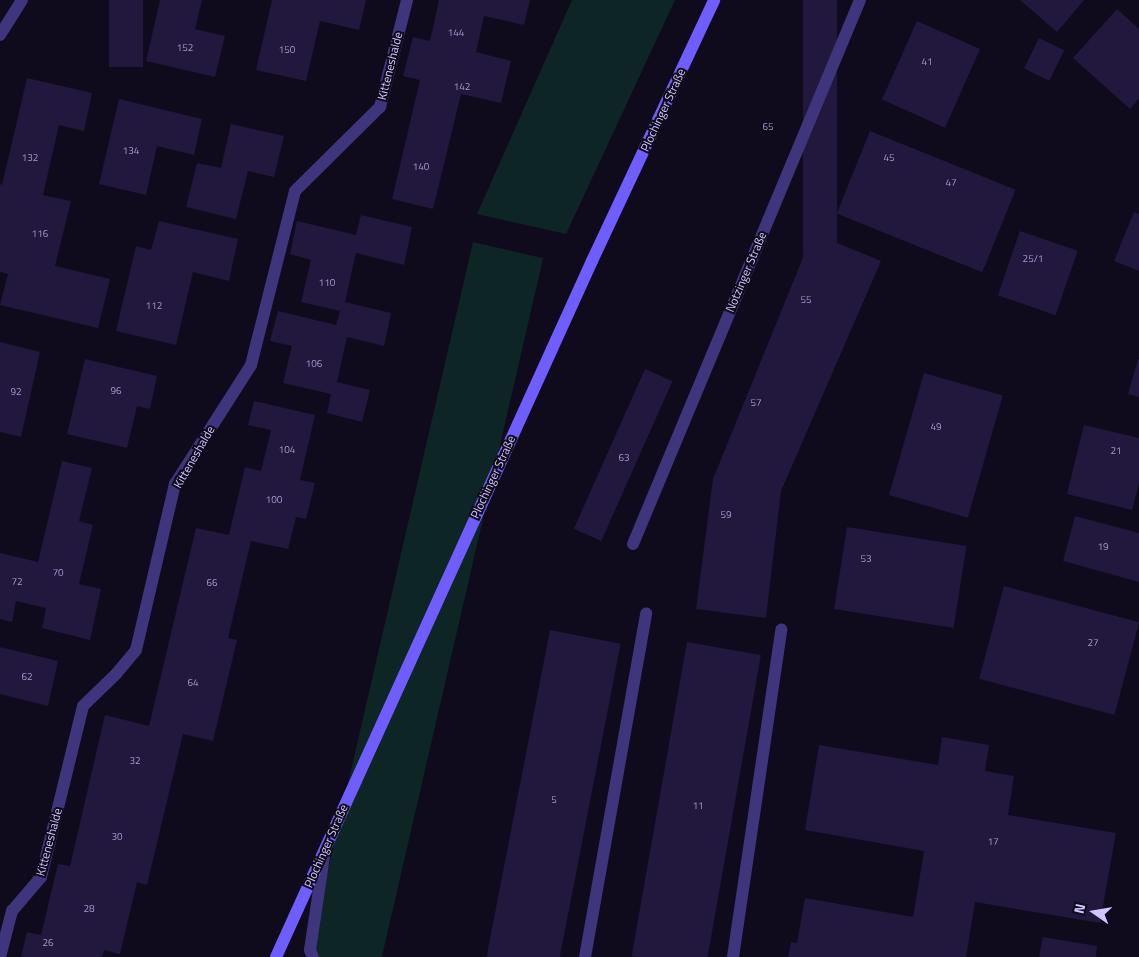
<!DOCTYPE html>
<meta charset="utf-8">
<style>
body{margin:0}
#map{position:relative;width:1139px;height:957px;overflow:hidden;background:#0f0b1c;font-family:"Titillium Web",sans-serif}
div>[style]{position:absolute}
.green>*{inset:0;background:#0e2526;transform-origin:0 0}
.building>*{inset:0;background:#22173d;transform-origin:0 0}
.service>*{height:12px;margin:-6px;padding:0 6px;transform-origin:6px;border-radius:6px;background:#3e357c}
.pedestrian>*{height:12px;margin:-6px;padding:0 6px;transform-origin:6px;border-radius:6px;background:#3e357c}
.minor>*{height:12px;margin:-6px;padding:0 6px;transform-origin:6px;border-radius:6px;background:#3e357c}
.secondary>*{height:12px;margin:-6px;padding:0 6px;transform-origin:6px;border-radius:6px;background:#6f5dff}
span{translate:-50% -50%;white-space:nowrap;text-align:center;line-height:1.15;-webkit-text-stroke:4px #0f0b1c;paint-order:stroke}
.number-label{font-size:10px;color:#a59ace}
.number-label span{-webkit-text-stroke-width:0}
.street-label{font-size:12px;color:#d1c6ff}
.north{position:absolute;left:1069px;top:887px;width:50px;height:50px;-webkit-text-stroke:4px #0f0b1c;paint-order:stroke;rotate:283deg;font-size:14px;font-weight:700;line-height:20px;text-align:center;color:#d1c6ff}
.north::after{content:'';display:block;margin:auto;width:18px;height:22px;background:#d1c6ff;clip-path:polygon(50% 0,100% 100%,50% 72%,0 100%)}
</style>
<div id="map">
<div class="green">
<i style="clip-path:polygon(572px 0,675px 0,566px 234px,477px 214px)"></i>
<i style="left:473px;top:242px;width:72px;height:787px;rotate:13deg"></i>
</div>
<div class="building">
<i style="left:109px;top:0;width:34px;height:67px"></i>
<i style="clip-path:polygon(160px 0,202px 0,195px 29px,225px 36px,215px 77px,146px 61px)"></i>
<i style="clip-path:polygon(272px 0,366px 0,359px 30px,320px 21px,306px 81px,256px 70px)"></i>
<i style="clip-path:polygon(439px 0,530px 0,524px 25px,484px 16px,476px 52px,511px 61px,501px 103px,461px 94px,433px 209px,392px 199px,420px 80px,403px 76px,413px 37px,430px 41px)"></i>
<i style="left:803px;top:0;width:34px;height:285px"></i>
<i style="clip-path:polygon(1020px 0,1084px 0,1057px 32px)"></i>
<i style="clip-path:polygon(1117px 9px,1139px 29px,1139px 99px,1130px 109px,1073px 58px)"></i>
<i style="left:917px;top:21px;width:69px;height:86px;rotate:24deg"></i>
<i style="left:1039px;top:38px;width:28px;height:34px;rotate:26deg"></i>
<i style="clip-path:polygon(27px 78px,92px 93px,84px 131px,59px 125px,43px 195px,71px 201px,55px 266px,110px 279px,98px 328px,0 305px,8px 274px,0 272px,0 184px,2px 185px)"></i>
<i style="clip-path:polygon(119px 99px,202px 119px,194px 155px,157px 146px,146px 195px,99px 184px)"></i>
<i style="clip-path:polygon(231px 124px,284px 136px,274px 177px,248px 171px,236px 219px,186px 207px,197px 163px,221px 168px)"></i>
<i style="left:870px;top:131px;width:157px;height:89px;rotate:22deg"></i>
<i style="clip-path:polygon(1134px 212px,1139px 214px,1139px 271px,1114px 261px)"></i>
<i style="clip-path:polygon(361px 215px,412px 227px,404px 265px,356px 253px,345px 302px,391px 313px,384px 346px,347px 337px,337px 382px,370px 390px,362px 422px,327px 413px,331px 394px,283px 383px,292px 346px,270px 341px,278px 311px,336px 325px,340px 311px,301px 302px,311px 260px,290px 254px,297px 221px,356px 235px)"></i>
<i style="clip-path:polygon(159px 221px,238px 239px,229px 281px,193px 272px,176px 345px,116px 331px,136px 246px,151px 250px)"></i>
<i style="left:1020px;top:231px;width:61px;height:68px;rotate:19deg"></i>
<i style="clip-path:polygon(813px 233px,881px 261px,781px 491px,766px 618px,696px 609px,713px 479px)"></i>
<i style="clip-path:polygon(0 342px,40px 352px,21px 437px,0 432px)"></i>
<i style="clip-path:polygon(85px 359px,157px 376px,150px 409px,137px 406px,127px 448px,67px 434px)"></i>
<i style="clip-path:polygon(1138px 359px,1139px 359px,1139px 397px,1128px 394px)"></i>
<i style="left:645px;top:369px;width:30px;height:175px;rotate:24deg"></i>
<i style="left:924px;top:373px;width:82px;height:127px;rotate:16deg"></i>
<i style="clip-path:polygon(254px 401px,315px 415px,300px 480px,315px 483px,306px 519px,296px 517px,288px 549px,251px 541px,228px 638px,237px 640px,213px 741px,183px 734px,147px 885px,137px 882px,120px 954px,104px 950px,102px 957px,21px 957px,27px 932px,41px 935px,58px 864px,70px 866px,105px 715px,149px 726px,196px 528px,229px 535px,245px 467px,261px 471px,271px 430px,248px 425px)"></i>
<i style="clip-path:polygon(1084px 425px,1139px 438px,1139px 483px,1132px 510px,1067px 494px)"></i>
<i style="clip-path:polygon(62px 461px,92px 468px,79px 521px,93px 525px,79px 584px,101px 589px,90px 640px,42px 628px,46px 608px,16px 601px,12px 622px,0 619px,0 553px,38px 562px)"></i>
<i style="clip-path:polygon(1075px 516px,1139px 533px,1139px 582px,1063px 561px)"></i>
<i style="left:847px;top:527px;width:121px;height:83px;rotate:9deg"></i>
<i style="left:1004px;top:586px;width:140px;height:96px;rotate:15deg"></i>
<i style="left:550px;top:630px;width:72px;height:333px;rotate:11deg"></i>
<i style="left:687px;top:642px;width:75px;height:319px;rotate:10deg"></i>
<i style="clip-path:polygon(0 647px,58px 661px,48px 706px,0 694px)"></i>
<i style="clip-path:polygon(942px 737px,989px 745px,985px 771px,1014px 776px,1008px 815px,1116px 833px,1100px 923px,975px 902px,966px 957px,788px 957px,791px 942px,797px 943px,805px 898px,913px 917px,924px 851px,805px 830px,819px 745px,938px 765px)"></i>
<i style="clip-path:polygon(1043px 937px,1097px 946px,1096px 957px,1039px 957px)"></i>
</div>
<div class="service">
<i style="left:585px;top:957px;width:349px;rotate:-79.9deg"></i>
</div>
<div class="pedestrian">
<i style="left:0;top:957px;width:48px;rotate:-75.4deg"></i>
<i style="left:12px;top:911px;width:45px;rotate:-49.5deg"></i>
<i style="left:41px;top:877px;width:176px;rotate:-76.2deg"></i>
<i style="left:83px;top:706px;width:46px;rotate:-44.1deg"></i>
<i style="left:116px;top:674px;width:31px;rotate:-50deg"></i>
<i style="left:136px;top:650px;width:171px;rotate:-76.8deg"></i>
<i style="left:175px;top:484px;width:141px;rotate:-57.4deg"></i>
<i style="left:251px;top:365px;width:179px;rotate:-75.8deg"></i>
<i style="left:295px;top:191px;width:120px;rotate:-44.7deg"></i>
<i style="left:380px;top:107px;width:110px;rotate:-75.8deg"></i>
</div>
<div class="minor">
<i style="left:0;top:35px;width:41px;rotate:-57.8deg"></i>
<i style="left:633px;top:544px;width:589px;rotate:-67.35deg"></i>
<i style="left:313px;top:957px;width:8px;rotate:-113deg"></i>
<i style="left:310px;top:950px;width:95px;rotate:-81.5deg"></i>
<i style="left:733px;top:957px;width:331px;rotate:-81.6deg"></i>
</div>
<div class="secondary">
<i style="left:276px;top:957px;width:764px;rotate:-65.58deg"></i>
<i style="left:592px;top:261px;width:288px;rotate:-64.9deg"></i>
</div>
<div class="number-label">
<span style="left:456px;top:33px">144</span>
<span style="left:185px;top:48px">152</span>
<span style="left:287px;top:50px">150</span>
<span style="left:927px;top:62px">41</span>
<span style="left:462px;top:87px">142</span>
<span style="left:768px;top:127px">65</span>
<span style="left:131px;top:151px">134</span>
<span style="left:30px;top:158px">132</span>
<span style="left:889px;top:158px">45</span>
<span style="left:421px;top:167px">140</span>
<span style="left:951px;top:183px">47</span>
<span style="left:40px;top:234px">116</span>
<span style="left:1033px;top:259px">25/1</span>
<span style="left:327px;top:283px">110</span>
<span style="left:806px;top:300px">55</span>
<span style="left:154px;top:306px">112</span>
<span style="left:314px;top:364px">106</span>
<span style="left:116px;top:391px">96</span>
<span style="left:16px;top:392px">92</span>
<span style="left:756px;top:403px">57</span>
<span style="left:936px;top:427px">49</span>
<span style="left:287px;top:450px">104</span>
<span style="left:1116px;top:451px">21</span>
<span style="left:624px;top:458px">63</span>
<span style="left:274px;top:500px">100</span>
<span style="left:726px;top:515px">59</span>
<span style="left:1103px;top:547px">19</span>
<span style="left:866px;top:559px">53</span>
<span style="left:58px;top:573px">70</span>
<span style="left:17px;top:582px">72</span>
<span style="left:212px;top:583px">66</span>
<span style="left:1093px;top:643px">27</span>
<span style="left:27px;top:677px">62</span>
<span style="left:193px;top:683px">64</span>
<span style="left:135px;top:761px">32</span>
<span style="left:554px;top:800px">5</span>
<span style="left:698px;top:806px">11</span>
<span style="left:117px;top:837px">30</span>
<span style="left:993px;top:842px">17</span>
<span style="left:89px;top:909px">28</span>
<span style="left:48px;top:943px">26</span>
</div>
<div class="street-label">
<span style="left:390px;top:66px;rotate:-76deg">Kitteneshalde</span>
<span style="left:663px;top:110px;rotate:-65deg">Plochinger Straße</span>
<span style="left:746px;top:272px;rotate:-67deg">Notzinger Straße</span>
<span style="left:194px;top:457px;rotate:-60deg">Kitteneshalde</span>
<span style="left:493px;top:477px;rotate:-65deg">Plochinger Straße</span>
<span style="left:49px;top:842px;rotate:-75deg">Kitteneshalde</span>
<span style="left:326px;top:846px;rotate:-66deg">Plochinger Straße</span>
</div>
<div class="north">N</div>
</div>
